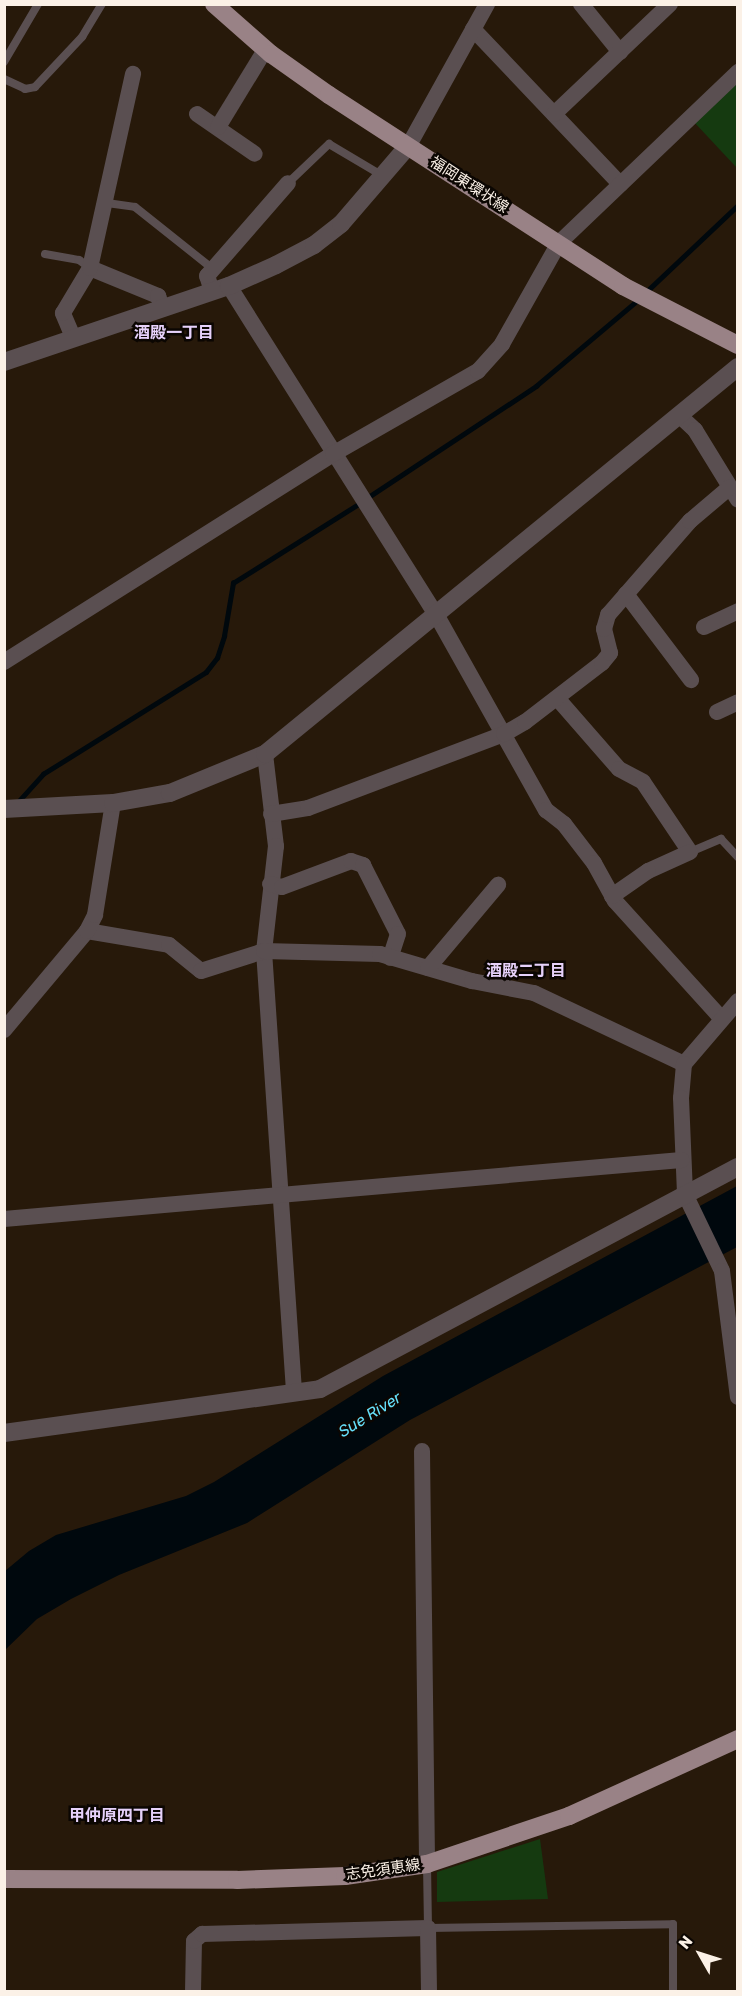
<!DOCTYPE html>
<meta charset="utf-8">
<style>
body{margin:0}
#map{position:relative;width:742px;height:1996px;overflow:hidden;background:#27190a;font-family:Rubik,"Noto Sans JP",sans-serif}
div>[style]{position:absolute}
.green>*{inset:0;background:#153a10}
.water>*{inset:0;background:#00080d}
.stream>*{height:4.5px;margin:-2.25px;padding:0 2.25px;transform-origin:2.25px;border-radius:2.25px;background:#00080d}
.service>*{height:8px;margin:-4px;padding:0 4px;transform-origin:4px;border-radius:4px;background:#5a4f51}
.minor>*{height:16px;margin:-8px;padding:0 8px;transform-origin:8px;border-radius:8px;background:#5a4f51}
.tertiary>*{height:18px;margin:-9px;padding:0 9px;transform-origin:9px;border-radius:9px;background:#5a4f51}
.primary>*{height:18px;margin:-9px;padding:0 9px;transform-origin:9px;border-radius:9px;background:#998286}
span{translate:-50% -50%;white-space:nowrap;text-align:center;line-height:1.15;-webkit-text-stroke:5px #0b0602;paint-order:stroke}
.street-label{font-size:15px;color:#fbf1e7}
.neighbourhood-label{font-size:16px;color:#e6d1fa;font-weight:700}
.water-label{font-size:16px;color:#66dff9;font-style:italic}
.frame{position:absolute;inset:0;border:6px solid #fbf1e7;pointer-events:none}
.north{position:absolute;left:670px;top:1924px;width:60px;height:60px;-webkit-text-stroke:4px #0b0602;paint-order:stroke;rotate:309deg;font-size:16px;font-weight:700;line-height:24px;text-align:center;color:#fbf1e7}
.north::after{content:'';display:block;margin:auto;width:21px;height:27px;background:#fbf1e7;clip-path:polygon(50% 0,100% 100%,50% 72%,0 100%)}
</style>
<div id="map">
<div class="green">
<i style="clip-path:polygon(737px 80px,737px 168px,693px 121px)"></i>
<i style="clip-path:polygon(540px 1839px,548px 1899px,437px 1902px,437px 1872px)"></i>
</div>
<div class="water">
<i style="clip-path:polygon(737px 1186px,737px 1247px,410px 1420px,247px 1523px,119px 1575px,71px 1599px,37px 1619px,5px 1650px,5px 1571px,29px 1551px,56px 1535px,186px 1496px,214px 1482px,383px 1376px)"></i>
</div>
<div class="stream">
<i style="left:646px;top:292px;width:127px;rotate:-43.4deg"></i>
<i style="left:367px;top:498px;width:203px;rotate:-33.5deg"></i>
<i style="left:536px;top:386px;width:136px;rotate:-40.2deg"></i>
<i style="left:17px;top:803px;width:39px;rotate:-48deg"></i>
<i style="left:43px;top:774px;width:192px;rotate:-32deg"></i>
<i style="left:206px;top:672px;width:18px;rotate:-52deg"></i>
<i style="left:217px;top:658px;width:23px;rotate:-72deg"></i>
<i style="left:224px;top:636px;width:54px;rotate:-80.4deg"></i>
<i style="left:233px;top:583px;width:150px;rotate:-32.2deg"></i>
</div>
<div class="service">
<i style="left:4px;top:62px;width:67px;rotate:-59.6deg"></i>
<i style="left:4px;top:79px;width:23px;rotate:25deg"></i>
<i style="left:25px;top:89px;width:10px;rotate:-11deg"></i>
<i style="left:35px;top:87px;width:69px;rotate:-46.8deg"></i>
<i style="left:82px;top:37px;width:39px;rotate:-59deg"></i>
<i style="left:288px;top:183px;width:57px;rotate:-43.6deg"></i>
<i style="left:329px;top:144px;width:63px;rotate:30.7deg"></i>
<i style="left:107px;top:203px;width:28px;rotate:8deg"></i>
<i style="left:135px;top:207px;width:100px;rotate:38.5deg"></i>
<i style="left:45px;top:254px;width:35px;rotate:10deg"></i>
<i style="left:79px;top:260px;width:14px;rotate:36deg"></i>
<i style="left:690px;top:852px;width:34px;rotate:-23deg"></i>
<i style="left:721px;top:839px;width:25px;rotate:47deg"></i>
<i style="left:427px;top:1864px;width:64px;rotate:89.1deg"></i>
<i style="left:428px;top:1928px;width:245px;rotate:-0.9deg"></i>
<i style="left:673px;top:1924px;width:68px;rotate:90deg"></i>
</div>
<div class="minor">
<i style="left:581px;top:4px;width:62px;rotate:50.9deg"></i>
<i style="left:473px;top:29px;width:214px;rotate:46.5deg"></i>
<i style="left:197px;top:114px;width:70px;rotate:34.6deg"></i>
<i style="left:554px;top:114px;width:160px;rotate:-43.5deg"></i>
<i style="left:218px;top:127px;width:90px;rotate:-58.6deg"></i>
<i style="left:409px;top:145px;width:161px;rotate:-61deg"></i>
<i style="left:90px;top:268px;width:74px;rotate:22.4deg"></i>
<i style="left:158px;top:296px;width:12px;rotate:70deg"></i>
<i style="left:229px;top:286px;width:390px;rotate:57.8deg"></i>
<i style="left:437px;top:616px;width:223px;rotate:60.7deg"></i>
<i style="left:546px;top:810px;width:23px;rotate:38deg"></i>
<i style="left:564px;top:824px;width:49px;rotate:52.4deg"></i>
<i style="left:594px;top:863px;width:43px;rotate:61.1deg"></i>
<i style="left:615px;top:901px;width:158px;rotate:47.8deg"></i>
<i style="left:212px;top:291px;width:16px;rotate:-108deg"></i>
<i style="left:207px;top:276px;width:123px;rotate:-48.9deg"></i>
<i style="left:73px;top:337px;width:26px;rotate:-113deg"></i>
<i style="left:63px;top:313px;width:52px;rotate:-59deg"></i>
<i style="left:90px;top:268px;width:199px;rotate:-77.5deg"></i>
<i style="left:681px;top:417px;width:19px;rotate:43deg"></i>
<i style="left:695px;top:430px;width:82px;rotate:58.4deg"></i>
<i style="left:626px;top:594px;width:108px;rotate:52.9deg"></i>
<i style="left:704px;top:627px;width:38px;rotate:-25deg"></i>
<i style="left:4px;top:662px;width:389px;rotate:-32.3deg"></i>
<i style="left:333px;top:454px;width:167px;rotate:-29.8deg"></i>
<i style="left:478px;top:371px;width:36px;rotate:-48deg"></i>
<i style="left:502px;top:344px;width:116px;rotate:-60.6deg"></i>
<i style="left:559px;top:243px;width:248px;rotate:-43.7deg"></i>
<i style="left:557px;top:698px;width:94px;rotate:48.9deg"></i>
<i style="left:619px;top:769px;width:27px;rotate:28deg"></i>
<i style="left:643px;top:782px;width:84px;rotate:56.1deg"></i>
<i style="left:690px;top:852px;width:46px;rotate:155.7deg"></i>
<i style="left:648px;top:871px;width:44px;rotate:145.2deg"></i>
<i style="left:717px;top:712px;width:23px;rotate:-25deg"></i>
<i style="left:265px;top:754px;width:93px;rotate:83.2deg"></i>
<i style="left:276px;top:846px;width:106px;rotate:96.5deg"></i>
<i style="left:264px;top:951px;width:441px;rotate:86.1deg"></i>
<i style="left:271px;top:814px;width:37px;rotate:-9deg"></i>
<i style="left:308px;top:808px;width:210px;rotate:-20.7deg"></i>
<i style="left:504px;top:734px;width:24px;rotate:-30deg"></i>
<i style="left:525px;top:722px;width:97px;rotate:-37.5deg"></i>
<i style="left:602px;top:663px;width:13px;rotate:-51deg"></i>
<i style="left:610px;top:653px;width:25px;rotate:-104deg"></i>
<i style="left:604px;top:629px;width:15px;rotate:-74deg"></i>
<i style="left:608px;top:615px;width:125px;rotate:-48.9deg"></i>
<i style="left:690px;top:521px;width:52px;rotate:-40.4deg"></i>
<i style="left:270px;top:884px;width:12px;rotate:14deg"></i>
<i style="left:282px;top:887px;width:74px;rotate:-20.6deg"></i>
<i style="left:351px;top:861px;width:13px;rotate:18deg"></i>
<i style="left:363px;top:865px;width:77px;rotate:63.1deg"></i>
<i style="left:398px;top:934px;width:25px;rotate:108deg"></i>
<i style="left:87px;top:931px;width:83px;rotate:9.7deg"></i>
<i style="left:169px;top:945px;width:41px;rotate:39.1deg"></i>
<i style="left:201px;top:971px;width:66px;rotate:-17.6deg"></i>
<i style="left:264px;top:951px;width:116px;rotate:1.5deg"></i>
<i style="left:380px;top:954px;width:96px;rotate:16.4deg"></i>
<i style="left:472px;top:981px;width:63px;rotate:11deg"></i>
<i style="left:534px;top:993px;width:166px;rotate:25.3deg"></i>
<i style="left:428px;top:968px;width:109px;rotate:-49.9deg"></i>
<i style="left:738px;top:1001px;width:83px;rotate:130.6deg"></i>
<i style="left:684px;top:1064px;width:34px;rotate:95deg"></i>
<i style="left:681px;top:1098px;width:96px;rotate:87.6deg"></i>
<i style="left:685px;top:1194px;width:85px;rotate:64.3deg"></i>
<i style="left:722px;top:1271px;width:127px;rotate:82.8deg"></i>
<i style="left:4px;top:1030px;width:129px;rotate:-50deg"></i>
<i style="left:87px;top:931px;width:18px;rotate:-63deg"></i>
<i style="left:95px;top:915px;width:113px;rotate:-80.9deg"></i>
<i style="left:4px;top:1219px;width:680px;rotate:-4.98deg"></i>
<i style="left:422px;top:1451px;width:413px;rotate:89.3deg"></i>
<i style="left:193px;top:1992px;width:51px;rotate:-88.9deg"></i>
<i style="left:194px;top:1941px;width:11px;rotate:-41deg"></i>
<i style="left:202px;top:1934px;width:226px;rotate:-1.5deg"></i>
<i style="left:428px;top:1928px;width:64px;rotate:89.1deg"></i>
</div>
<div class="tertiary">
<i style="left:4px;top:362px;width:237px;rotate:-18.7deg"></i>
<i style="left:229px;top:286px;width:51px;rotate:-24.1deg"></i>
<i style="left:276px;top:265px;width:43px;rotate:-27.8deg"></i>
<i style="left:314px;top:245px;width:34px;rotate:-38deg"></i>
<i style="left:341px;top:224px;width:104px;rotate:-49.3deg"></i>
<i style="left:4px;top:809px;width:109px;rotate:-3.2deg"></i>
<i style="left:113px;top:803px;width:58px;rotate:-10deg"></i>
<i style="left:170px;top:793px;width:103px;rotate:-22.3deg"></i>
<i style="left:265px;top:754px;width:611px;rotate:-39.29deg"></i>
<i style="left:4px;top:1433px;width:319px;rotate:-7.9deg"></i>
<i style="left:320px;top:1389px;width:473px;rotate:-28deg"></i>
</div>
<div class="primary">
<i style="left:214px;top:4px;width:76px;rotate:41.3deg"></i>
<i style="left:271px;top:54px;width:71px;rotate:35.3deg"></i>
<i style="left:329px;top:95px;width:351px;rotate:33deg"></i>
<i style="left:623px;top:286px;width:129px;rotate:27.2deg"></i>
<i style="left:4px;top:1879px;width:233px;rotate:0.2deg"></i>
<i style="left:237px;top:1880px;width:108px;rotate:-2.1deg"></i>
<i style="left:345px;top:1876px;width:83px;rotate:-8.3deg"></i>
<i style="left:427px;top:1864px;width:150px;rotate:-18.7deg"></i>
<i style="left:569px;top:1816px;width:186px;rotate:-24.5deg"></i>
</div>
<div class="street-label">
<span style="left:469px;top:185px;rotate:33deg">福岡東環状線</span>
<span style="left:383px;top:1870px;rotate:-8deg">志免須恵線</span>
</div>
<div class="neighbourhood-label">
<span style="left:174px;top:333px">酒殿一丁目</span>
<span style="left:526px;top:971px">酒殿二丁目</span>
<span style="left:117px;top:1816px">甲仲原四丁目</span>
</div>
<div class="water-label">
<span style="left:370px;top:1415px;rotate:-32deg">Sue River</span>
</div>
<div class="frame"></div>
<div class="north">N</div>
</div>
